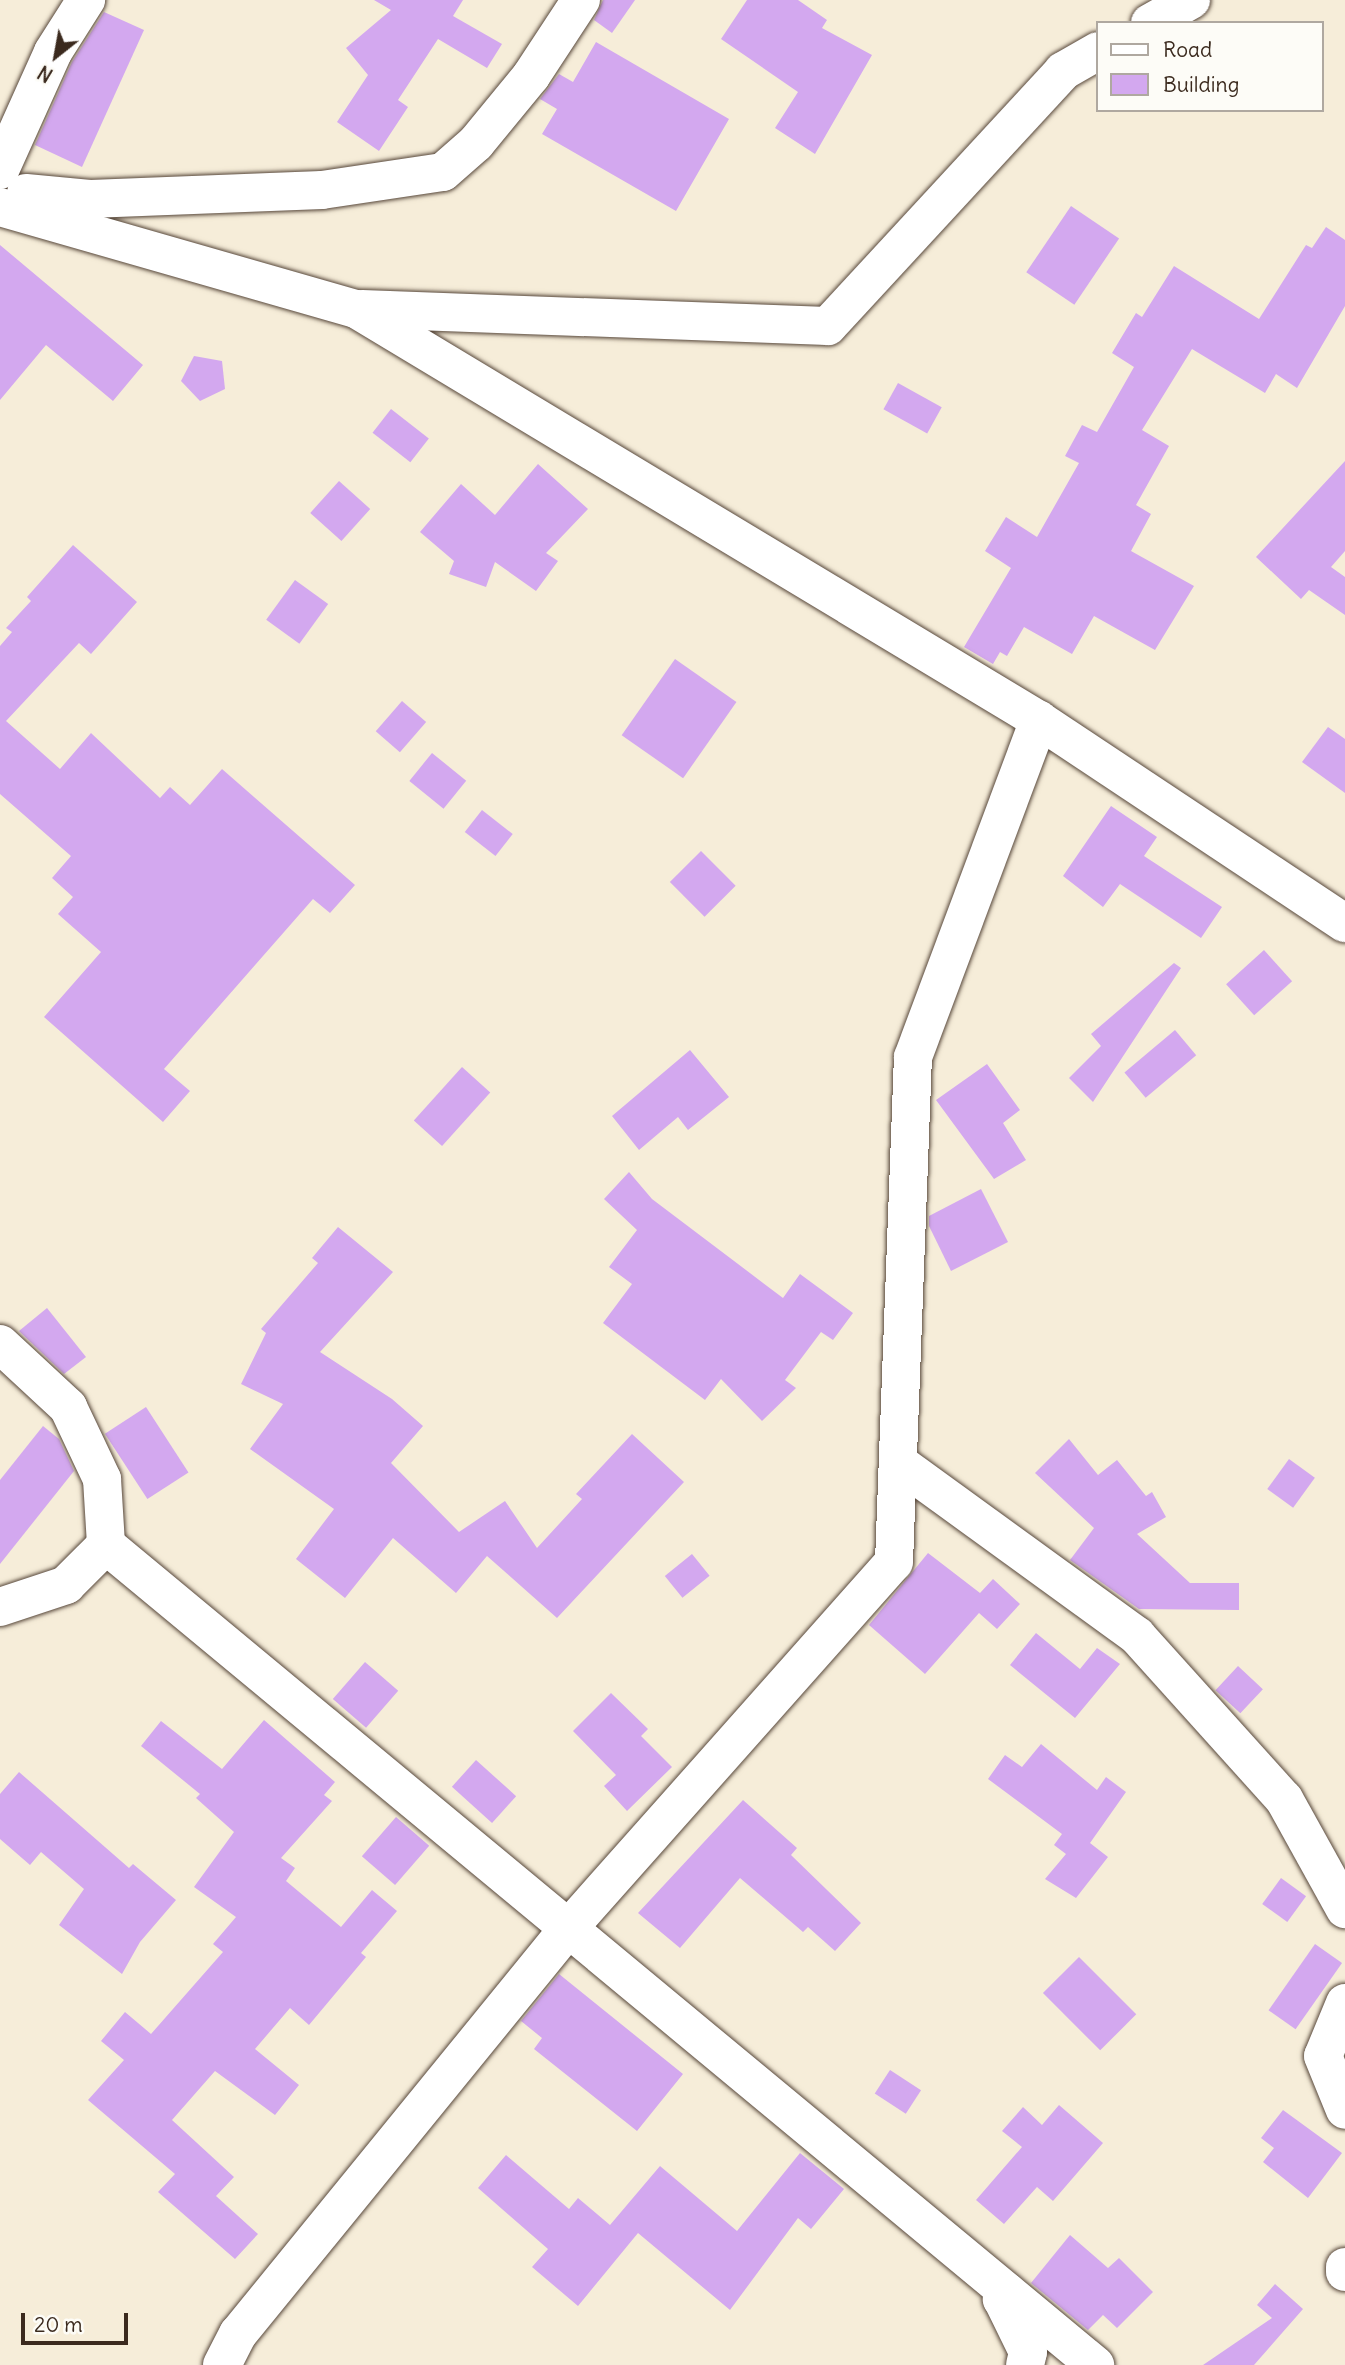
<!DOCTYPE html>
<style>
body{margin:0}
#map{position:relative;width:1345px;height:2365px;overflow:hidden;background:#f6edd9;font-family:Delius,sans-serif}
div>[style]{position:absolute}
.building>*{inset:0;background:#d3a8ef;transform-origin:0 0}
.roads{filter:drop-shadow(0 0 2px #57473a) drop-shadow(0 0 2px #57473a)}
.minor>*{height:38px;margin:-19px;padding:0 19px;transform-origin:19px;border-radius:19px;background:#fff}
span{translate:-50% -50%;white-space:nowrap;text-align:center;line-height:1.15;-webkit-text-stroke:7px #fdfcf7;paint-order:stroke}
.legend{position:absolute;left:1096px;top:21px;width:228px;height:91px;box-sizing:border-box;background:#fdfcf7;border:2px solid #afa8a0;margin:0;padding:9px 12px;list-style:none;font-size:21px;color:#3b2a1e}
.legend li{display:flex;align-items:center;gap:14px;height:35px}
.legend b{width:35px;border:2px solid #afa8a0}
.north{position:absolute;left:21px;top:21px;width:70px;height:70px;-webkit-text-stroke:5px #fdfcf7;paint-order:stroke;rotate:211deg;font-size:19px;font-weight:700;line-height:28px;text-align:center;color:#3b2a1e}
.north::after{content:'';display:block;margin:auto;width:24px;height:32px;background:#3b2a1e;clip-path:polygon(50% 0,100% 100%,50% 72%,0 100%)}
.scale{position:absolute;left:21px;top:2313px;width:107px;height:32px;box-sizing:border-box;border:4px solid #3b2a1e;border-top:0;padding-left:9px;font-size:21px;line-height:24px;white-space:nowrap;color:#3b2a1e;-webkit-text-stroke:5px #fdfcf7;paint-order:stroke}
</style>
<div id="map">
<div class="building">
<i style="clip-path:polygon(374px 0,463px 0,453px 16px,502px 44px,487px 68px,438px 39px,398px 100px,408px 107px,379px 151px,337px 122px,368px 75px,346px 48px,391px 10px)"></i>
<i style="clip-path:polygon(603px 0,635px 0,612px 33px,594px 20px)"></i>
<i style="clip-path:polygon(747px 0,798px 0,827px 20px,822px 28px,872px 55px,815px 154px,775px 128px,798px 92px,721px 39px)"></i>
<i style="clip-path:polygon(104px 12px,144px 30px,82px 167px,35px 145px,72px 62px)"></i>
<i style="clip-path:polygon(596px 42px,729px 119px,676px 211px,542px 134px,557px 109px,540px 99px,559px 74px,573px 82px)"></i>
<i style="left:1071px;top:206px;width:58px;height:80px;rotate:34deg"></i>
<i style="clip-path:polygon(1326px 227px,1345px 240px,1345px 306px,1297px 388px,1276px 374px,1265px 393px,1192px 349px,1142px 430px,1169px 446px,1136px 505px,1151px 514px,1131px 551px,1194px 586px,1155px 650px,1094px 616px,1072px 654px,1024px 627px,1007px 656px,1000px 652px,993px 664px,964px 647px,1011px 568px,985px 551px,1006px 517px,1037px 537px,1079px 463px,1065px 456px,1082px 425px,1097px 432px,1134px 367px,1112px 353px,1136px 313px,1142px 317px,1174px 266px,1259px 319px,1306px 245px,1312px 248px)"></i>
<i style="clip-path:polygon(0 245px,143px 365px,113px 401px,46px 345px,0 400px)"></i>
<i style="clip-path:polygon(194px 356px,222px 361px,225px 389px,200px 401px,181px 381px)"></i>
<i style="left:898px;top:383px;width:50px;height:30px;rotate:29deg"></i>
<i style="left:391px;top:409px;width:48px;height:30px;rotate:38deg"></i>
<i style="clip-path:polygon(1345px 461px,1345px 551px,1331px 567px,1345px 577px,1345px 615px,1309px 590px,1301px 599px,1256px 557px)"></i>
<i style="clip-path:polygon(538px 464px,588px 509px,546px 553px,558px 561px,536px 591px,495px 562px,486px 587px,449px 574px,454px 561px,420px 532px,461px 484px,495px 515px)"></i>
<i style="left:339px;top:481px;width:42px;height:43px;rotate:42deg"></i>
<i style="clip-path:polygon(73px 545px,137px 602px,91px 654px,79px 643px,6px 721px,60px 769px,91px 733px,160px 798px,170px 787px,190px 805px,222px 769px,355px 885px,330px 913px,313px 899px,164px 1069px,190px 1091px,163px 1122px,44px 1017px,101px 952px,58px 914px,73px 897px,52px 878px,71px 856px,0 794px,0 646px,12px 632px,6px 628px,31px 601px,27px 597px)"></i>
<i style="left:295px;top:580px;width:41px;height:49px;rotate:36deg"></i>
<i style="left:675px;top:659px;width:75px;height:93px;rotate:35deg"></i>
<i style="left:402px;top:701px;width:32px;height:40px;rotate:41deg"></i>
<i style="clip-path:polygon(1328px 727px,1345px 739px,1345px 793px,1302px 762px)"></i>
<i style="left:432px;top:753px;width:44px;height:36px;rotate:39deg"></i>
<i style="clip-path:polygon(1111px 806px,1157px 837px,1144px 856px,1222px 907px,1201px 938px,1120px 884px,1103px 907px,1063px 876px)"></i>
<i style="left:482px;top:810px;width:39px;height:28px;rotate:38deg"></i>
<i style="left:701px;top:851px;width:49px;height:44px;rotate:45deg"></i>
<i style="left:1264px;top:950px;width:42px;height:51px;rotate:48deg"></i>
<i style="clip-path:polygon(1174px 963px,1181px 968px,1093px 1102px,1069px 1078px,1101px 1046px,1091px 1034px)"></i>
<i style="left:1175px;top:1030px;width:33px;height:66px;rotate:50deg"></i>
<i style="clip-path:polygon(690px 1050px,729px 1097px,688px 1130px,678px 1117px,639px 1150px,612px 1116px)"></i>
<i style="clip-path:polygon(987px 1064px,1020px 1110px,1003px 1123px,1026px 1160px,994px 1179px,936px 1100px)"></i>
<i style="left:462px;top:1067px;width:38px;height:72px;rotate:42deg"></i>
<i style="clip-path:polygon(629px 1172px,652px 1199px,783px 1298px,800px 1274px,853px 1313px,833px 1340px,821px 1332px,785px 1380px,796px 1388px,762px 1421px,721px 1379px,705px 1400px,603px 1323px,632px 1284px,609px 1267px,637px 1230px,604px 1199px)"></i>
<i style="clip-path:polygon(981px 1189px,1008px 1242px,951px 1271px,929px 1226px,929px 1216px)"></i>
<i style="clip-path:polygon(338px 1227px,393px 1272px,320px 1352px,392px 1399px,423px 1426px,391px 1463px,459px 1532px,505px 1501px,537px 1548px,582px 1499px,576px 1494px,632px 1434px,684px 1482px,557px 1618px,487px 1556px,456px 1593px,393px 1538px,345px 1598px,296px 1559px,334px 1509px,250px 1449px,283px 1404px,241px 1384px,266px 1333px,261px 1329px,318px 1263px,312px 1258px)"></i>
<i style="clip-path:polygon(47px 1308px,86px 1357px,64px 1374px,19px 1331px)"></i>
<i style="left:146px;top:1407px;width:78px;height:49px;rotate:57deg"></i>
<i style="clip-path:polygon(43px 1426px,59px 1439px,74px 1471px,0 1564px,0 1480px)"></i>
<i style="clip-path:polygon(1069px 1439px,1098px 1475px,1117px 1460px,1146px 1496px,1152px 1492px,1166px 1517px,1137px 1534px,1190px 1583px,1239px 1583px,1239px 1610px,1139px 1609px,1070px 1560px,1094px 1528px,1035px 1473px)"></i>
<i style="left:1289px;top:1459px;width:32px;height:37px;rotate:36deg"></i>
<i style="clip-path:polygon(928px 1553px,980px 1593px,993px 1579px,1020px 1604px,997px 1629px,979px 1613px,925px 1674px,869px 1625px)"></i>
<i style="left:692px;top:1554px;width:28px;height:35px;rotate:51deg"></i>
<i style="clip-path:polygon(1036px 1633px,1080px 1669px,1097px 1648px,1120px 1664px,1075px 1718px,1010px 1665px)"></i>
<i style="left:365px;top:1662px;width:44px;height:49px;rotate:41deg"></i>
<i style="left:1238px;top:1666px;width:34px;height:33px;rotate:43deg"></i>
<i style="clip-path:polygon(611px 1693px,648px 1729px,641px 1736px,672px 1767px,627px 1811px,604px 1786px,616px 1775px,573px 1731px)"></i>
<i style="clip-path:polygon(264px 1720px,335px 1782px,324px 1795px,332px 1801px,281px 1858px,295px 1868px,286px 1881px,341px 1927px,372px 1890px,397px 1911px,361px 1953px,366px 1957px,309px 2025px,290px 2008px,255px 2049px,299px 2085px,275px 2115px,215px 2071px,172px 2120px,234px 2177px,216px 2196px,258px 2234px,235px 2259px,158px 2192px,175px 2174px,88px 2100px,124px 2060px,101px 2041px,125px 2012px,151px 2034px,223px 1952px,213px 1944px,236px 1917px,194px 1887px,234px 1832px,196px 1798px,200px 1794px,141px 1746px,161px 1721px,222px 1769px)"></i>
<i style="clip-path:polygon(1041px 1744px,1097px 1790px,1106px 1777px,1126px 1792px,1090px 1843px,1108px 1857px,1076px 1898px,1045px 1879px,1066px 1854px,1054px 1845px,1062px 1834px,988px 1779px,1005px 1755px,1022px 1767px)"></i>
<i style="left:476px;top:1760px;width:54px;height:36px;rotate:42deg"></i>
<i style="clip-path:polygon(19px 1772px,129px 1868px,133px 1864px,176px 1900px,140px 1942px,122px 1974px,59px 1925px,84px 1889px,41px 1852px,30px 1865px,0 1839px,0 1794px)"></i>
<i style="clip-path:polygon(743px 1800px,797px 1848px,791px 1855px,861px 1923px,835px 1951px,808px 1927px,803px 1932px,740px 1878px,680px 1948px,638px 1913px)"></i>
<i style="left:396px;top:1817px;width:44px;height:52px;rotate:41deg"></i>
<i style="left:1281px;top:1878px;width:31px;height:32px;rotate:36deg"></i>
<i style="left:1315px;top:1944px;width:33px;height:81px;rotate:35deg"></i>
<i style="left:1079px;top:1957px;width:81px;height:51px;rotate:45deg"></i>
<i style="clip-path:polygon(559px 1974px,683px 2074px,637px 2131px,534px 2049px,542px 2038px,521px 2021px)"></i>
<i style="left:890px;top:2070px;width:37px;height:28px;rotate:33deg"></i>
<i style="clip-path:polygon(1059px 2105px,1103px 2143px,1053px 2201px,1037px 2187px,1004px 2224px,976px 2200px,1022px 2147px,1002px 2131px,1023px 2107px,1042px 2125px)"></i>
<i style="clip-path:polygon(1283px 2110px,1342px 2153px,1308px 2198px,1263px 2162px,1274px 2148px,1261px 2138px)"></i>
<i style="clip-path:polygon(800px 2153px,844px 2189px,811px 2229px,798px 2218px,730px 2310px,638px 2233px,578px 2306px,532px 2267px,548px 2249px,478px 2188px,506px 2155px,569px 2209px,578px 2198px,610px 2225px,660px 2166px,737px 2231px)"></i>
<i style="clip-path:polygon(1070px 2235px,1108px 2268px,1119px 2258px,1153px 2292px,1117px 2328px,1103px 2315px,1088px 2330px,1031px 2283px)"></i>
<i style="clip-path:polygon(1275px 2284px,1303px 2309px,1254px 2365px,1203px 2365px,1272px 2318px,1257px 2305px)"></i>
</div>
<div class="roads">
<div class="minor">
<i style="left:1150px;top:23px;width:47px;rotate:-29.3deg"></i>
<i style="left:0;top:170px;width:129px;rotate:-65.8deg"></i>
<i style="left:53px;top:52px;width:62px;rotate:-57.6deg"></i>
<i style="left:26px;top:193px;width:64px;rotate:5.4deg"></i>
<i style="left:90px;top:199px;width:232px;rotate:-2.2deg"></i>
<i style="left:322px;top:190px;width:122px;rotate:-8.5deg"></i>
<i style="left:443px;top:172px;width:44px;rotate:-41.3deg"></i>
<i style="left:476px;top:143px;width:87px;rotate:-50.6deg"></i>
<i style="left:531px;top:76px;width:91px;rotate:-56.7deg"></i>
<i style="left:0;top:207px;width:370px;rotate:16deg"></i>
<i style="left:356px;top:309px;width:797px;rotate:31.04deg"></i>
<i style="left:1039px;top:720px;width:367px;rotate:33.6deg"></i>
<i style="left:362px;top:309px;width:466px;rotate:2.1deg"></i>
<i style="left:828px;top:326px;width:347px;rotate:-47.3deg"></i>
<i style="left:1063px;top:71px;width:40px;rotate:-29.7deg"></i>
<i style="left:0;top:1344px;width:93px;rotate:42.8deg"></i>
<i style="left:68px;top:1407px;width:80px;rotate:64.7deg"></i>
<i style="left:102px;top:1479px;width:66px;rotate:86.5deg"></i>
<i style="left:899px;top:1463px;width:294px;rotate:36deg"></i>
<i style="left:1137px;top:1636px;width:219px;rotate:48deg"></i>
<i style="left:1284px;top:1799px;width:126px;rotate:61deg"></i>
<i style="left:0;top:1607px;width:70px;rotate:-18.4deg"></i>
<i style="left:66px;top:1585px;width:57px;rotate:-45deg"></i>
<i style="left:106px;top:1545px;width:1285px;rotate:39.66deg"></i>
<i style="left:1345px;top:2003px;width:57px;rotate:112.5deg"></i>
<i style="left:1323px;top:2056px;width:58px;rotate:67.8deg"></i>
<i style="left:1345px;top:2272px;width:5px;rotate:-90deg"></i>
<i style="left:1007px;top:2292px;width:9px;rotate:126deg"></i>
<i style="left:1002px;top:2299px;width:59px;rotate:63.9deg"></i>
<i style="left:1028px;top:2352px;width:13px;rotate:103deg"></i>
<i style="left:222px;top:2365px;width:35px;rotate:-63deg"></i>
<i style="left:238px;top:2334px;width:521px;rotate:-50.84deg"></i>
<i style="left:567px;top:1930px;width:492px;rotate:-48.4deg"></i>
<i style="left:894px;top:1562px;width:505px;rotate:-87.85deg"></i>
<i style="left:913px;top:1057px;width:360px;rotate:-69.5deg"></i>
</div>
</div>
<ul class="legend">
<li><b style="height:9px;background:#fff"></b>Road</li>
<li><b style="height:19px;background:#d3a8ef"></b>Building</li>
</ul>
<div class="north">N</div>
<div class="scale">20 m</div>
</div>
